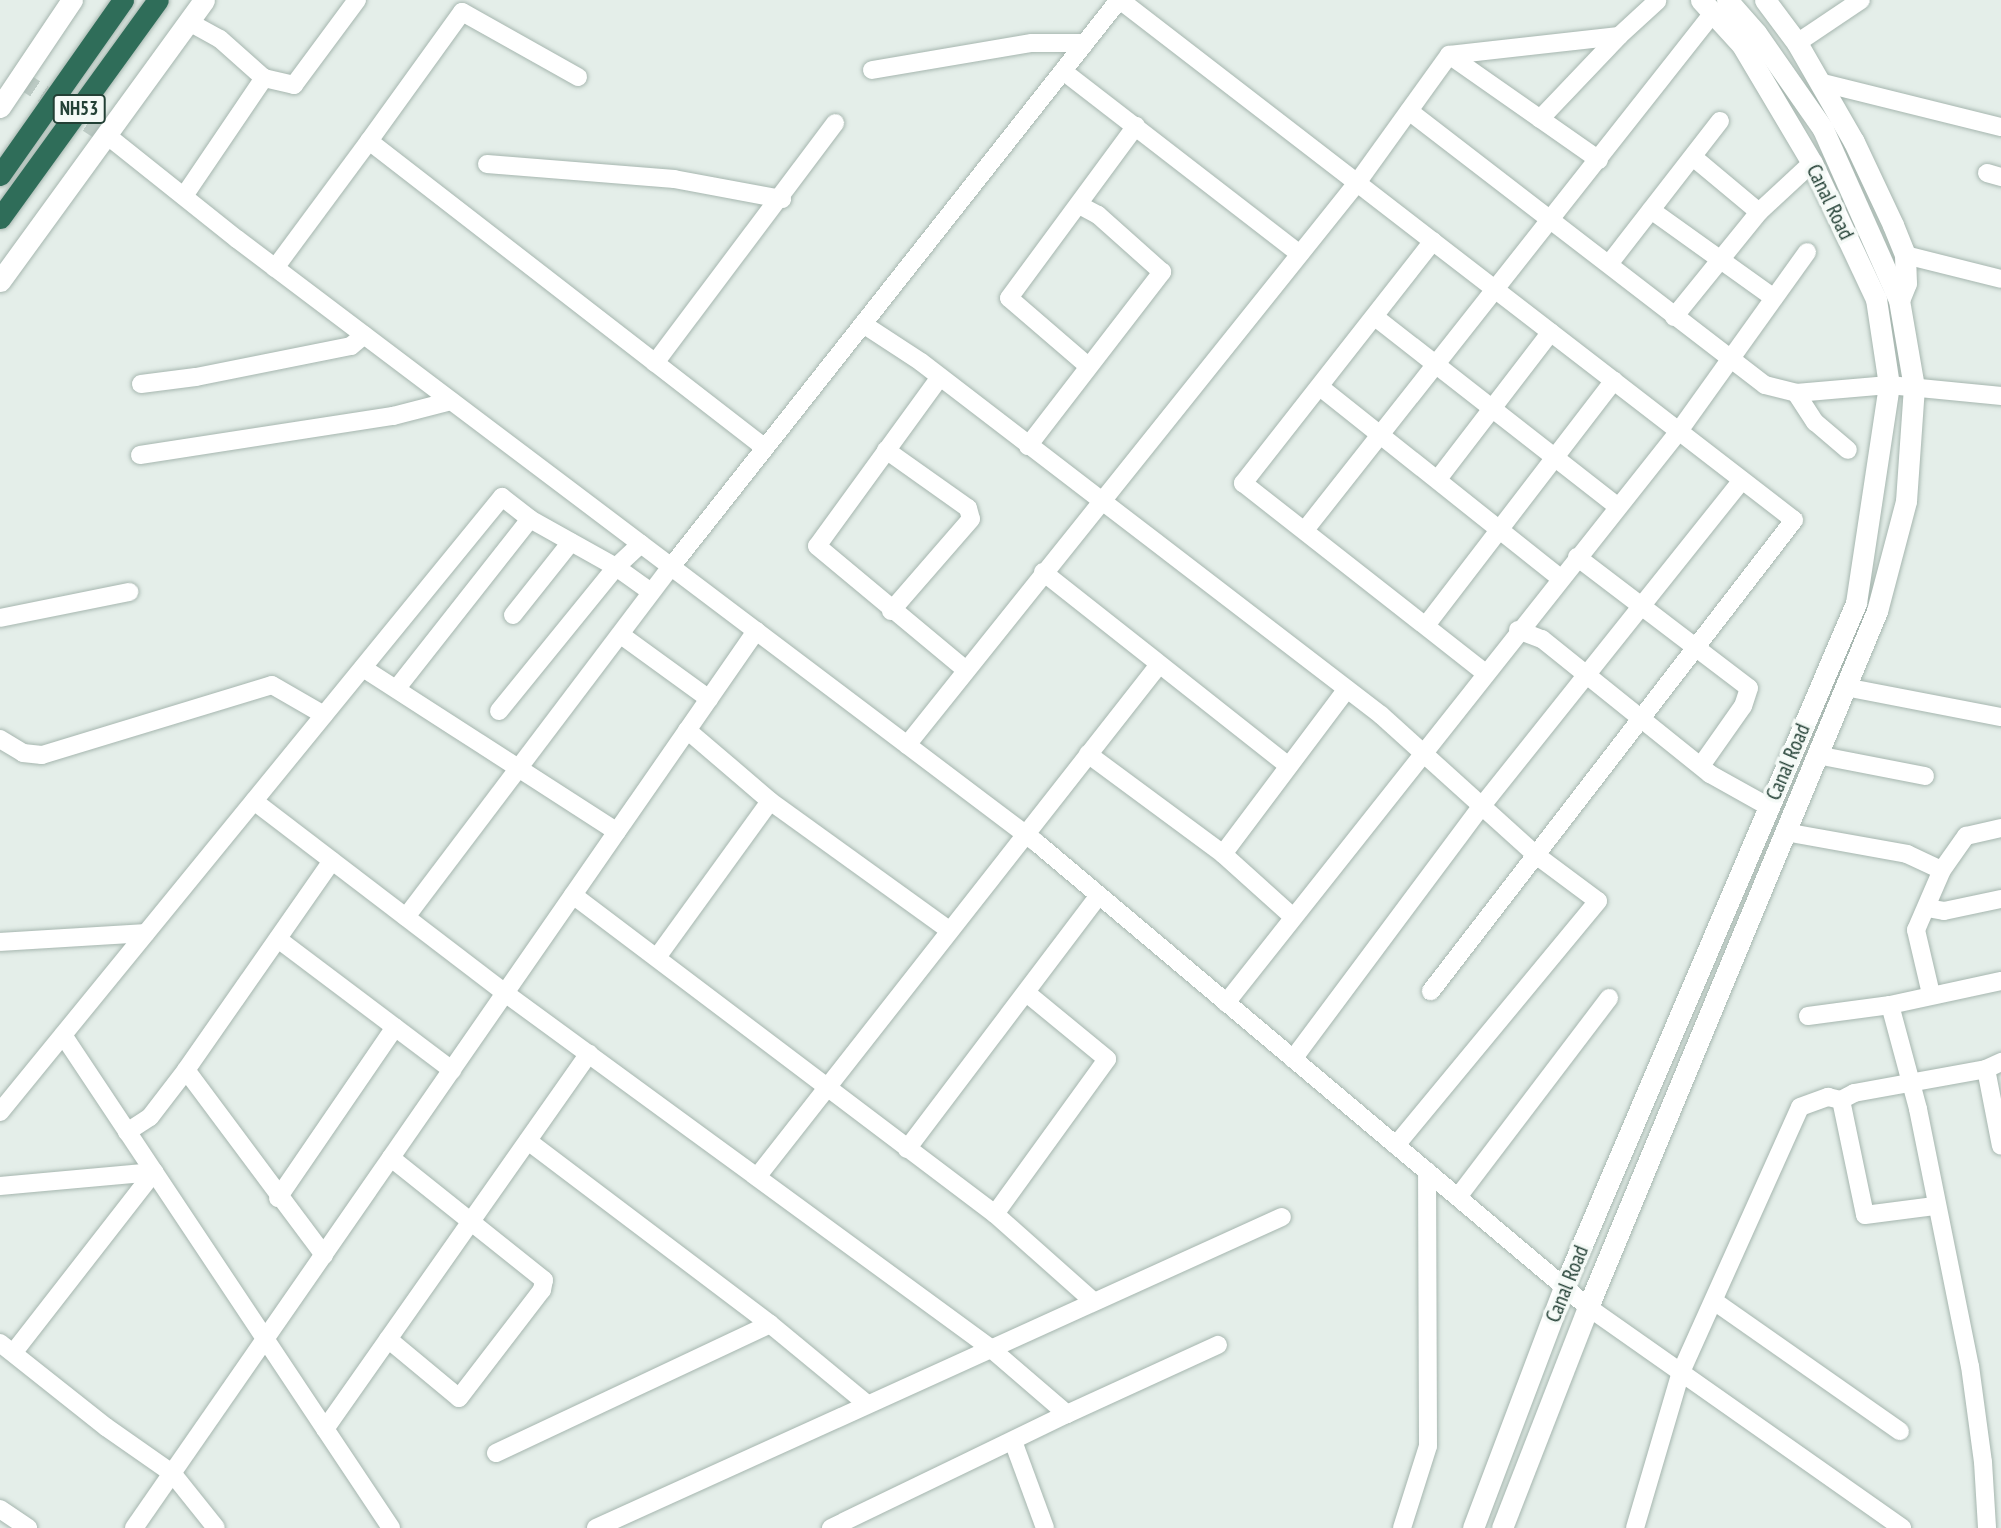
<!DOCTYPE html>
<style>
body{margin:0}
#map{position:relative;width:2001px;height:1528px;overflow:hidden;background:#e4eee9;font-family:"PT Sans Narrow",sans-serif}
div>[style]{position:absolute}
.street-tunnel>*{height:18px;margin-top:-9px;transform-origin:0;background:repeating-linear-gradient(90deg,#bdcbc5 0 18px,transparent 0 27px)}
.roads{filter:drop-shadow(0 0 2px #a6b6af) drop-shadow(0 0 2px #a6b6af)}
.street>*{height:18px;margin:-9px;padding:0 9px;transform-origin:9px;border-radius:9px;background:#fff}
.secondary>*{height:21px;margin:-10.5px;padding:0 10.5px;transform-origin:10.5px;border-radius:10.5px;background:#fff}
.highway>*{height:21px;margin:-10.5px;padding:0 10.5px;transform-origin:10.5px;border-radius:10.5px;background:#2f6d59}
span{translate:-50% -50%;white-space:nowrap;text-align:center;line-height:1.15;-webkit-text-stroke:7px #f5faf7;paint-order:stroke}
.shield-label span{padding:2px 5px;background:#f5faf7;border:2px solid;border-radius:5px;-webkit-text-stroke-width:0}
.shield-label{font-size:19px;color:#234035;font-weight:700}
.street-label{font-size:21px;color:#234035}
</style>
<div id="map">
<div class="street-tunnel">
<i style="left:20px;top:79px;width:106px;rotate:33.1deg"></i>
</div>
<div class="roads">
<div class="street">
<i style="left:1120px;top:0;width:851px;rotate:37.65deg"></i>
<i style="left:1794px;top:520px;width:595px;rotate:127.62deg"></i>
<i style="left:189px;top:22px;width:35px;rotate:29deg"></i>
<i style="left:220px;top:39px;width:59px;rotate:41.6deg"></i>
<i style="left:264px;top:78px;width:31px;rotate:13deg"></i>
<i style="left:294px;top:85px;width:106px;rotate:-53.5deg"></i>
<i style="left:1797px;top:43px;width:77px;rotate:-33.9deg"></i>
<i style="left:1449px;top:55px;width:183px;rotate:35deg"></i>
<i style="left:872px;top:70px;width:162px;rotate:-9.6deg"></i>
<i style="left:1032px;top:43px;width:53px"></i>
<i style="left:1063px;top:71px;width:299px;rotate:37.7deg"></i>
<i style="left:578px;top:77px;width:133px;rotate:-150.7deg"></i>
<i style="left:462px;top:12px;width:159px;rotate:125.8deg"></i>
<i style="left:369px;top:141px;width:501px;rotate:37.78deg"></i>
<i style="left:1819px;top:82px;width:187px;rotate:13.9deg"></i>
<i style="left:1409px;top:111px;width:449px;rotate:37.6deg"></i>
<i style="left:1765px;top:385px;width:32px;rotate:14deg"></i>
<i style="left:1796px;top:393px;width:93px;rotate:-4.9deg"></i>
<i style="left:1889px;top:385px;width:113px;rotate:5.6deg"></i>
<i style="left:1540px;top:119px;width:115px;rotate:-46.4deg"></i>
<i style="left:109px;top:137px;width:164px;rotate:38.6deg"></i>
<i style="left:237px;top:239px;width:1002px;rotate:37.05deg"></i>
<i style="left:1037px;top:843px;width:720px;rotate:40.1deg"></i>
<i style="left:1588px;top:1307px;width:384px;rotate:35.1deg"></i>
<i style="left:1693px;top:157px;width:86px;rotate:39.8deg"></i>
<i style="left:487px;top:164px;width:188px;rotate:4.6deg"></i>
<i style="left:674px;top:179px;width:110px;rotate:10.5deg"></i>
<i style="left:1987px;top:173px;width:15px;rotate:16deg"></i>
<i style="left:184px;top:196px;width:143px;rotate:-55.9deg"></i>
<i style="left:1651px;top:210px;width:151px;rotate:35.6deg"></i>
<i style="left:1433px;top:241px;width:308px;rotate:128.1deg"></i>
<i style="left:1243px;top:483px;width:306px;rotate:38.1deg"></i>
<i style="left:1905px;top:255px;width:99px;rotate:14deg"></i>
<i style="left:1609px;top:264px;width:181px;rotate:-52.2deg"></i>
<i style="left:275px;top:268px;width:158px;rotate:-53.5deg"></i>
<i style="left:1375px;top:317px;width:308px;rotate:38deg"></i>
<i style="left:1674px;top:317px;width:135px;rotate:-51deg"></i>
<i style="left:1759px;top:212px;width:72px;rotate:-42.8deg"></i>
<i style="left:863px;top:324px;width:69px;rotate:33.2deg"></i>
<i style="left:921px;top:362px;width:580px;rotate:37.5deg"></i>
<i style="left:1381px;top:715px;width:209px;rotate:42.1deg"></i>
<i style="left:1536px;top:855px;width:77px;rotate:36.6deg"></i>
<i style="left:1598px;top:901px;width:317px;rotate:129.6deg"></i>
<i style="left:655px;top:363px;width:300px;rotate:-53.1deg"></i>
<i style="left:1088px;top:366px;width:104px;rotate:-139.3deg"></i>
<i style="left:1009px;top:298px;width:214px;rotate:-53.6deg"></i>
<i style="left:940px;top:377px;width:209px;rotate:126deg"></i>
<i style="left:817px;top:546px;width:194px;rotate:39.8deg"></i>
<i style="left:141px;top:384px;width:55px;rotate:-7.3deg"></i>
<i style="left:196px;top:377px;width:158px;rotate:-11.3deg"></i>
<i style="left:351px;top:346px;width:17px;rotate:-40deg"></i>
<i style="left:1320px;top:387px;width:307px;rotate:38.5deg"></i>
<i style="left:1796px;top:393px;width:35px;rotate:57deg"></i>
<i style="left:1815px;top:422px;width:43px;rotate:40.3deg"></i>
<i style="left:1028px;top:446px;width:220px;rotate:-52.4deg"></i>
<i style="left:1162px;top:272px;width:86px;rotate:-138.3deg"></i>
<i style="left:1098px;top:215px;width:21px;rotate:-152deg"></i>
<i style="left:886px;top:450px;width:100px;rotate:35.3deg"></i>
<i style="left:968px;top:508px;width:11px;rotate:75deg"></i>
<i style="left:971px;top:519px;width:122px;rotate:131deg"></i>
<i style="left:140px;top:455px;width:256px;rotate:-8.8deg"></i>
<i style="left:393px;top:416px;width:60px;rotate:-14.5deg"></i>
<i style="left:1438px;top:479px;width:185px;rotate:-52.5deg"></i>
<i style="left:530px;top:519px;width:98px;rotate:29.2deg"></i>
<i style="left:616px;top:567px;width:34px;rotate:-43deg"></i>
<i style="left:1305px;top:530px;width:659px;rotate:-51.72deg"></i>
<i style="left:1577px;top:557px;width:216px;rotate:37.3deg"></i>
<i style="left:1749px;top:688px;width:19px;rotate:108deg"></i>
<i style="left:1743px;top:706px;width:70px;rotate:125.1deg"></i>
<i style="left:1043px;top:572px;width:313px;rotate:38.3deg"></i>
<i style="left:513px;top:615px;width:93px;rotate:-51.5deg"></i>
<i style="left:0;top:618px;width:132px;rotate:-11.4deg"></i>
<i style="left:1427px;top:624px;width:307px;rotate:-52.5deg"></i>
<i style="left:1518px;top:630px;width:26px;rotate:21deg"></i>
<i style="left:1542px;top:639px;width:216px;rotate:38.8deg"></i>
<i style="left:1710px;top:774px;width:68px;rotate:29.2deg"></i>
<i style="left:621px;top:635px;width:109px;rotate:36deg"></i>
<i style="left:363px;top:668px;width:302px;rotate:32.8deg"></i>
<i style="left:1845px;top:687px;width:159px;rotate:10.9deg"></i>
<i style="left:499px;top:711px;width:186px;rotate:-50.9deg"></i>
<i style="left:616px;top:567px;width:43px;rotate:35.5deg"></i>
<i style="left:687px;top:730px;width:109px;rotate:40.5deg"></i>
<i style="left:770px;top:801px;width:221px;rotate:35.8deg"></i>
<i style="left:0;top:739px;width:27px;rotate:31deg"></i>
<i style="left:23px;top:753px;width:19px;rotate:6deg"></i>
<i style="left:42px;top:755px;width:240px;rotate:-16.9deg"></i>
<i style="left:272px;top:685px;width:60px;rotate:30deg"></i>
<i style="left:907px;top:745px;width:720px;rotate:-51.32deg"></i>
<i style="left:1357px;top:183px;width:158px;rotate:-54.3deg"></i>
<i style="left:1449px;top:55px;width:171px;rotate:-6.4deg"></i>
<i style="left:1619px;top:36px;width:52px;rotate:-42.6deg"></i>
<i style="left:1088px;top:754px;width:168px;rotate:36.5deg"></i>
<i style="left:1223px;top:854px;width:94px;rotate:42deg"></i>
<i style="left:1817px;top:755px;width:110px;rotate:11deg"></i>
<i style="left:254px;top:801px;width:316px;rotate:37.4deg"></i>
<i style="left:505px;top:993px;width:600px;rotate:36.18deg"></i>
<i style="left:989px;top:1347px;width:103px;rotate:40.7deg"></i>
<i style="left:1067px;top:1414px;width:166px;rotate:-24.6deg"></i>
<i style="left:1785px;top:832px;width:124px;rotate:10.2deg"></i>
<i style="left:1907px;top:854px;width:38px;rotate:25deg"></i>
<i style="left:1223px;top:854px;width:206px;rotate:-53.1deg"></i>
<i style="left:573px;top:895px;width:529px;rotate:37.09deg"></i>
<i style="left:995px;top:1214px;width:131px;rotate:41.6deg"></i>
<i style="left:1927px;top:908px;width:17px;rotate:10deg"></i>
<i style="left:1944px;top:911px;width:58px;rotate:-11.9deg"></i>
<i style="left:406px;top:917px;width:439px;rotate:-52.9deg"></i>
<i style="left:671px;top:567px;width:723px;rotate:-51.69deg"></i>
<i style="left:278px;top:939px;width:218px;rotate:37deg"></i>
<i style="left:0;top:942px;width:146px;rotate:-3.5deg"></i>
<i style="left:658px;top:956px;width:191px;rotate:-54.1deg"></i>
<i style="left:1931px;top:994px;width:66px;rotate:-103.2deg"></i>
<i style="left:1916px;top:930px;width:65px;rotate:-66.6deg"></i>
<i style="left:1942px;top:870px;width:42px;rotate:-54.8deg"></i>
<i style="left:1966px;top:836px;width:36px;rotate:-13deg"></i>
<i style="left:1226px;top:1003px;width:730px;rotate:-51.62deg"></i>
<i style="left:1679px;top:431px;width:220px;rotate:-54.4deg"></i>
<i style="left:1890px;top:1005px;width:108px;rotate:74.9deg"></i>
<i style="left:1918px;top:1109px;width:262px;rotate:78.6deg"></i>
<i style="left:1970px;top:1366px;width:97px;rotate:82.3deg"></i>
<i style="left:1983px;top:1462px;width:66px;rotate:86.5deg"></i>
<i style="left:1808px;top:1016px;width:83px;rotate:-7.6deg"></i>
<i style="left:1890px;top:1005px;width:114px;rotate:-12.2deg"></i>
<i style="left:63px;top:1035px;width:592px;rotate:56.36deg"></i>
<i style="left:1293px;top:1059px;width:314px;rotate:-53.3deg"></i>
<i style="left:1481px;top:807px;width:418px;rotate:-51.4deg"></i>
<i style="left:1986px;top:1069px;width:78px;rotate:79deg"></i>
<i style="left:186px;top:1070px;width:231px;rotate:53.3deg"></i>
<i style="left:1841px;top:1100px;width:117px;rotate:78.2deg"></i>
<i style="left:1865px;top:1215px;width:70px;rotate:-7.4deg"></i>
<i style="left:0;top:1112px;width:794px;rotate:-50.78deg"></i>
<i style="left:502px;top:497px;width:36px;rotate:38deg"></i>
<i style="left:530px;top:519px;width:216px;rotate:128.2deg"></i>
<i style="left:127px;top:1132px;width:27px;rotate:-33deg"></i>
<i style="left:150px;top:1117px;width:59px;rotate:-52.5deg"></i>
<i style="left:186px;top:1070px;width:255px;rotate:-55.1deg"></i>
<i style="left:528px;top:1141px;width:303px;rotate:37.1deg"></i>
<i style="left:770px;top:1324px;width:126px;rotate:39.5deg"></i>
<i style="left:907px;top:1149px;width:318px;rotate:-52.9deg"></i>
<i style="left:757px;top:1177px;width:650px;rotate:-51.88deg"></i>
<i style="left:0;top:1186px;width:155px;rotate:-5.2deg"></i>
<i style="left:154px;top:1172px;width:229px;rotate:127.9deg"></i>
<i style="left:1458px;top:1197px;width:250px;rotate:-52.8deg"></i>
<i style="left:278px;top:1198px;width:207px;rotate:-55.6deg"></i>
<i style="left:995px;top:1214px;width:191px;rotate:-54.1deg"></i>
<i style="left:1107px;top:1059px;width:102px;rotate:-140.6deg"></i>
<i style="left:1714px;top:1301px;width:227px;rotate:35deg"></i>
<i style="left:388px;top:1339px;width:92px;rotate:39.7deg"></i>
<i style="left:459px;top:1398px;width:136px;rotate:-52.5deg"></i>
<i style="left:542px;top:1290px;width:10px;rotate:-79deg"></i>
<i style="left:544px;top:1280px;width:196px;rotate:-141.4deg"></i>
<i style="left:0;top:1343px;width:135px;rotate:38.4deg"></i>
<i style="left:106px;top:1427px;width:80px;rotate:34.9deg"></i>
<i style="left:172px;top:1473px;width:70px;rotate:51.3deg"></i>
<i style="left:325px;top:1429px;width:459px;rotate:-54.9deg"></i>
<i style="left:1013px;top:1441px;width:93px;rotate:69.8deg"></i>
<i style="left:496px;top:1453px;width:303px;rotate:-25.2deg"></i>
<i style="left:0;top:1509px;width:34px;rotate:34deg"></i>
<i style="left:134px;top:1528px;width:1092px;rotate:-55.26deg"></i>
<i style="left:596px;top:1528px;width:753px;rotate:-24.39deg"></i>
<i style="left:831px;top:1528px;width:262px;rotate:-25.8deg"></i>
<i style="left:1402px;top:1528px;width:86px;rotate:-72.4deg"></i>
<i style="left:1428px;top:1446px;width:275px;rotate:-90.2deg"></i>
<i style="left:1635px;top:1528px;width:163px;rotate:-73.6deg"></i>
<i style="left:1681px;top:1372px;width:290px;rotate:-65.8deg"></i>
<i style="left:1800px;top:1107px;width:30px;rotate:-20deg"></i>
<i style="left:1828px;top:1097px;width:13px;rotate:13deg"></i>
<i style="left:1841px;top:1100px;width:15px;rotate:-28deg"></i>
<i style="left:1854px;top:1093px;width:134px;rotate:-10.3deg"></i>
<i style="left:1986px;top:1069px;width:17px;rotate:-25deg"></i>
</div>
<div class="secondary">
<i style="left:1765px;top:0;width:54px;rotate:53.3deg"></i>
<i style="left:1797px;top:43px;width:114px;rotate:60.1deg"></i>
<i style="left:1854px;top:142px;width:92px;rotate:64.8deg"></i>
<i style="left:1893px;top:225px;width:32px;rotate:68deg"></i>
<i style="left:1905px;top:255px;width:28px;rotate:88deg"></i>
<i style="left:1906px;top:283px;width:18px;rotate:112deg"></i>
<i style="left:0;top:107px;width:129px;rotate:-56.1deg"></i>
<i style="left:0;top:281px;width:347px;rotate:-54deg"></i>
<i style="left:1473px;top:1528px;width:258px;rotate:-69.3deg"></i>
<i style="left:1564px;top:1287px;width:744px;rotate:-66.88deg"></i>
<i style="left:1856px;top:603px;width:220px;rotate:-81.4deg"></i>
<i style="left:1889px;top:385px;width:87px;rotate:-98.6deg"></i>
<i style="left:1876px;top:299px;width:150px;rotate:-115.2deg"></i>
<i style="left:1812px;top:163px;width:137px;rotate:-120.7deg"></i>
<i style="left:1742px;top:45px;width:61px;rotate:-132.3deg"></i>
<i style="left:1502px;top:1528px;width:237px;rotate:-68.7deg"></i>
<i style="left:1588px;top:1307px;width:754px;rotate:-67.45deg"></i>
<i style="left:1877px;top:611px;width:114px;rotate:-75.2deg"></i>
<i style="left:1906px;top:501px;width:114px;rotate:-86deg"></i>
<i style="left:1914px;top:387px;width:88px;rotate:-99.8deg"></i>
<i style="left:1899px;top:300px;width:187px;rotate:-114deg"></i>
<i style="left:1823px;top:129px;width:117px;rotate:-124.9deg"></i>
<i style="left:1756px;top:33px;width:44px;rotate:-131.3deg"></i>
</div>
<div class="highway">
<i style="left:0;top:175px;width:214px;rotate:-54.9deg"></i>
<i style="left:0;top:218px;width:269px;rotate:-54.1deg"></i>
</div>
</div>
<div class="shield-label">
<span style="left:79px;top:109px">NH53</span>
</div>
<div class="street-label">
<span style="left:1830px;top:202px;rotate:64deg">Canal Road</span>
<span style="left:1788px;top:762px;rotate:-67deg">Canal Road</span>
<span style="left:1567px;top:1284px;rotate:-68deg">Canal Road</span>
</div>
</div>
